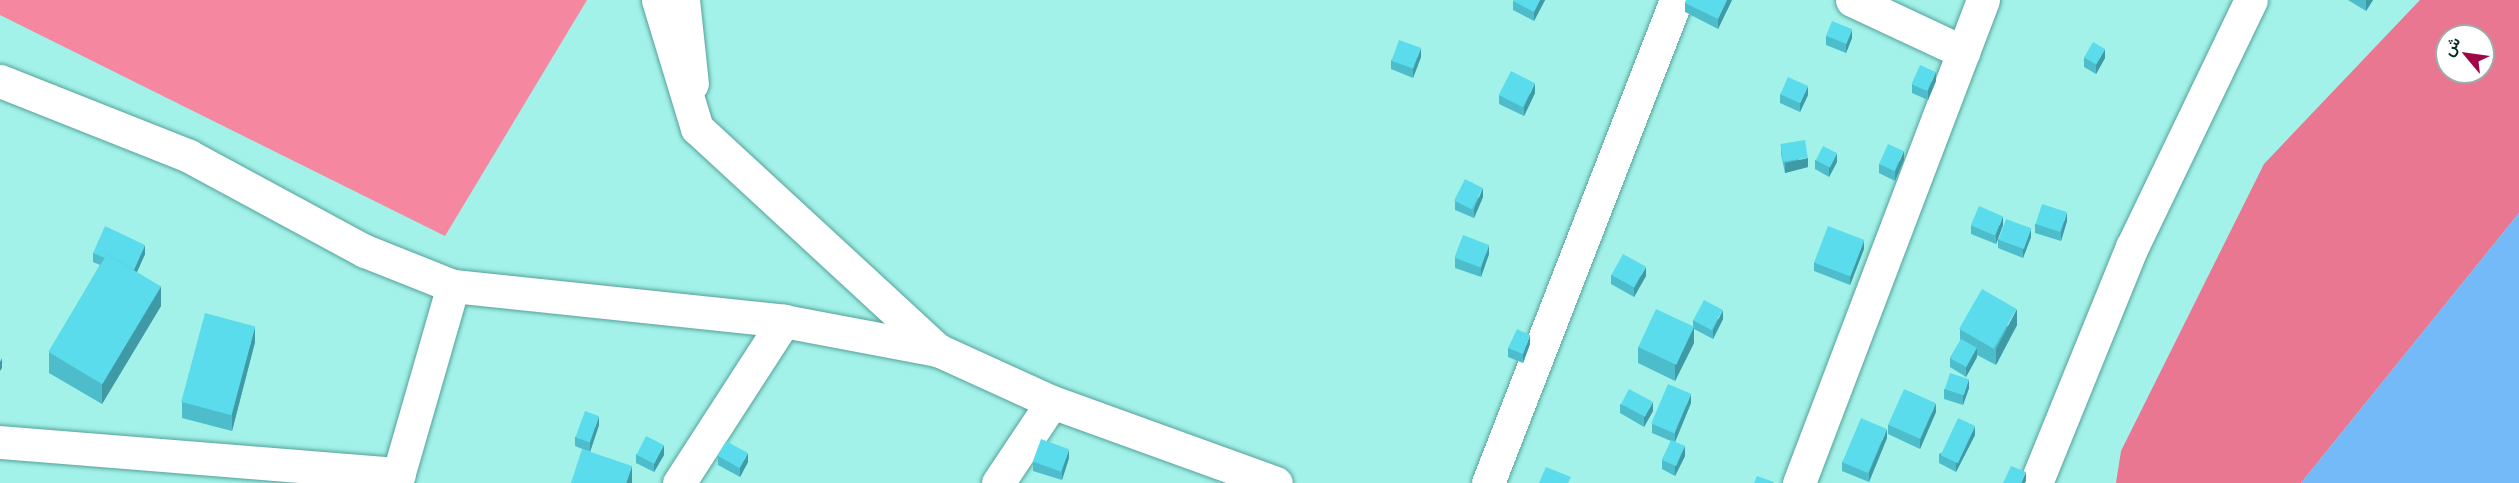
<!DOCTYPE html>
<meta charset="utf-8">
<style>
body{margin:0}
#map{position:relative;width:2519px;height:483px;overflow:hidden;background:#a3f2e9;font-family:"PT Sans",Vazirmatn,sans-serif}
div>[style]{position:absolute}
.green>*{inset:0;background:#f587a0}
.forest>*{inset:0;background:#e97791}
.water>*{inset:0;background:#74baf8}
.roads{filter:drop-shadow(0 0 2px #54a29a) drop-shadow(0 0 2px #54a29a)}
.street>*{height:33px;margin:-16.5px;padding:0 16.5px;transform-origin:16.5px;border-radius:16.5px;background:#fff}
.secondary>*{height:33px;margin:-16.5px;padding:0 16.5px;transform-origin:16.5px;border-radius:16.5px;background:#fff}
.wall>*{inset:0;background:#4ebdcb}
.shaded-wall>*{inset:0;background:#409aa5}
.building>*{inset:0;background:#5bdcec;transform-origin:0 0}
span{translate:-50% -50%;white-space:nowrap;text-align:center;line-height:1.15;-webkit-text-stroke:4.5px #fff;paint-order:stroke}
.north{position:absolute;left:2435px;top:24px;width:60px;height:60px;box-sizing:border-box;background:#fff;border:2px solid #9daba9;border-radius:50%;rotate:299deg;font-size:16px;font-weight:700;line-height:24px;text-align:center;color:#092c29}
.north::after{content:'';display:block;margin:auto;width:21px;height:27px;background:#a00546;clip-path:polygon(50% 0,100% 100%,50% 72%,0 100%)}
</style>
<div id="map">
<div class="green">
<i style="clip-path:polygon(0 0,587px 0,445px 236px,0 15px)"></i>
</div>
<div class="forest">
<i style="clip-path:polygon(evenodd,2420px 0,2519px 0,2519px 213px,2301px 483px,2116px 483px,2121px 451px,2264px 164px,2420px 0,2447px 36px,2483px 36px,2483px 72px,2447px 72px,2447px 36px)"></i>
</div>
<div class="water">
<i style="clip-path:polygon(2519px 213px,2519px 483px,2301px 483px)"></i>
</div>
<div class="roads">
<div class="street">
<i style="left:683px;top:0;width:84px;rotate:83.9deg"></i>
<i style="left:1852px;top:0;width:123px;rotate:25.1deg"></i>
<i style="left:0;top:81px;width:203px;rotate:21.6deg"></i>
<i style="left:189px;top:156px;width:200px;rotate:28.4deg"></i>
<i style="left:365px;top:251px;width:95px;rotate:21.7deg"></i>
<i style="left:453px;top:286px;width:333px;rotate:6deg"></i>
<i style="left:784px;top:321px;width:157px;rotate:10.7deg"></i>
<i style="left:0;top:442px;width:400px;rotate:4.6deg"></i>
<i style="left:396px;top:483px;width:205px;rotate:-73.9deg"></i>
<i style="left:679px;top:483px;width:193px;rotate:-57.1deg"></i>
<i style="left:998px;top:483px;width:97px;rotate:-56.3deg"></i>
<i style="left:1488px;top:483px;width:518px;rotate:-68.73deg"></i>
<i style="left:1799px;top:483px;width:517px;rotate:-69.15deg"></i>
<i style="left:2036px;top:483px;width:255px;rotate:-67.9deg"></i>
<i style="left:2132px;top:247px;width:274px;rotate:-64.3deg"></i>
</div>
<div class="secondary">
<i style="left:658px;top:0;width:134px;rotate:73.1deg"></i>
<i style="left:697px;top:128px;width:328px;rotate:42.7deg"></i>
<i style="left:938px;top:350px;width:125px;rotate:24.5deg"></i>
<i style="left:1052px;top:402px;width:238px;rotate:19.9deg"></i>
</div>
</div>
<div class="wall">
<i style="clip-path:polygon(1545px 0,1534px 21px,1513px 10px,1513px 1px)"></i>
<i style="clip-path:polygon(1686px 0,1732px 0,1718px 29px,1685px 12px,1685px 3px)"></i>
<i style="clip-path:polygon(2348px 0,2373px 0,2366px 11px)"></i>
<i style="clip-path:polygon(1826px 36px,1852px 38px,1846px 53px,1826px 45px)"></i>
<i style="clip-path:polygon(1421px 57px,1413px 78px,1391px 69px,1391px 60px)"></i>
<i style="clip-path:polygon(2084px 58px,2105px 58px,2096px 74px,2084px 67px)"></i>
<i style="clip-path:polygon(1936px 81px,1928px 100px,1912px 93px,1912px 84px)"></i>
<i style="clip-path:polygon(1535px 93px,1524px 116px,1499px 104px,1499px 95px)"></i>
<i style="clip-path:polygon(1780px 94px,1808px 95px,1800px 112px,1780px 103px)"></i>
<i style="clip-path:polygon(1781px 145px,1808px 167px,1785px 173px,1781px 154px)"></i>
<i style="clip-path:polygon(1815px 160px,1837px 162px,1829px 177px,1815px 169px)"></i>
<i style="clip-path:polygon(1904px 160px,1895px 181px,1879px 173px,1879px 164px)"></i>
<i style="clip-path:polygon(1483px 197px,1474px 218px,1455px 210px,1455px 201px)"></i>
<i style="clip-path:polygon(2067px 221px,2061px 241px,2035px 233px,2035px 224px)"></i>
<i style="clip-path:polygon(1971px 225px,2003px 225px,1996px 244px,1971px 234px)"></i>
<i style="clip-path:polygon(2031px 237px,2023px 258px,1998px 248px,1998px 239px)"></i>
<i style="clip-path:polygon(1864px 249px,1850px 285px,1814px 271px,1814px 262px)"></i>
<i style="clip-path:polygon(93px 253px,145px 254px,137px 272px,161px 306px,102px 404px,49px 373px,49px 352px,100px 265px,93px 262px)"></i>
<i style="clip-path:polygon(1489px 254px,1481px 277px,1455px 268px,1455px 258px)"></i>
<i style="clip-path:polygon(1611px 275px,1646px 276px,1634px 297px,1611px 284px)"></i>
<i style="clip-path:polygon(1723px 319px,1713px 339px,1694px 329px,1694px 343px,1675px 381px,1638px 363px,1638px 347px,1693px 327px,1693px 320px)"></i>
<i style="clip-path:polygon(2017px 325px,1996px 365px,1977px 355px,1977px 357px,1966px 377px,1950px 367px,1950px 358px,1960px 341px,1960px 329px)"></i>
<i style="clip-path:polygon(255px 342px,232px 431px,182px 418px,182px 402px)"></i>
<i style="clip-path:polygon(1530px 344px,1523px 363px,1508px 357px,1508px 348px)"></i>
<i style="clip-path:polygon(1969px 388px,1963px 405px,1944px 399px,1944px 389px)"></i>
<i style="clip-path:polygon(1691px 403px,1675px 442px,1685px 456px,1675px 476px,1662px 469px,1662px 460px,1671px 441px,1652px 433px,1652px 424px)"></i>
<i style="clip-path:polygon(1620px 404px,1653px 411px,1644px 427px,1620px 413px)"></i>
<i style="clip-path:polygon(1936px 412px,1920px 449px,1888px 434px,1888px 425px)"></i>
<i style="clip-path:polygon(599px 425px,590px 452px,575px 446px,575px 437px)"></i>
<i style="clip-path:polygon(1975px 435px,1956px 472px,1939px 463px,1939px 454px)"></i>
<i style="clip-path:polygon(1887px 438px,1869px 482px,1842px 471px,1842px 462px)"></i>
<i style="clip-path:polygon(636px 454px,664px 455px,654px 472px,636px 463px)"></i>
<i style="clip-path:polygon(718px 456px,748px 462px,740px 477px,718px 465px)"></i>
<i style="clip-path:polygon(1069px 458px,1062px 480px,1033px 471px,1033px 462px)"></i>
</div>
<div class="shaded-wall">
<i style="clip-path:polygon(1540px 0,1545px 0,1534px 21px,1534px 12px)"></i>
<i style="clip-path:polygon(1727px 0,1732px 0,1718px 29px,1718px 19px)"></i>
<i style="clip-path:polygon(2366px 0,2373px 0,2366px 11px)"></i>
<i style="clip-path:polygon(1852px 29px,1852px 38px,1846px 53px,1846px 44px)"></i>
<i style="clip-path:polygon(1421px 48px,1421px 57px,1413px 78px,1413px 69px)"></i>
<i style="clip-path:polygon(2105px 49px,2105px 58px,2096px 74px,2096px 65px)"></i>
<i style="clip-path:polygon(1936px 72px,1936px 81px,1928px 100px,1928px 91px)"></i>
<i style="clip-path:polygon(1535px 83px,1535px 93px,1524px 116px,1524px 107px)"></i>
<i style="clip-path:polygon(1808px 86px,1808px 95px,1800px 112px,1800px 103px)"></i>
<i style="clip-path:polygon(1904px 151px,1904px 160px,1895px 181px,1895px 172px)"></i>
<i style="clip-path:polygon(1837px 153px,1837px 162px,1829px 177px,1829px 168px)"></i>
<i style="clip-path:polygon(1808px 158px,1808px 167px,1785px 173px,1785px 163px)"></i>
<i style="clip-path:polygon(1483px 188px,1483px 197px,1474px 218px,1474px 209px)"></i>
<i style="clip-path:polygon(2067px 212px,2067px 221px,2061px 241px,2061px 232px)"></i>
<i style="clip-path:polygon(2003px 216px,2003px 225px,1996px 244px,1996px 235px)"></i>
<i style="clip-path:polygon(2031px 228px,2031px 237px,2023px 258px,2023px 248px)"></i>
<i style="clip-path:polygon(1864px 240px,1864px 249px,1850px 285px,1850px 276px)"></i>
<i style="clip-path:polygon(145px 245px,145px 254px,133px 281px,133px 272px)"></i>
<i style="clip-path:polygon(1489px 245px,1489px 254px,1481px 277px,1481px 268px)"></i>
<i style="clip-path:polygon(1646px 267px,1646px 276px,1634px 297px,1634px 288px)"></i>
<i style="clip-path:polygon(161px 286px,161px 306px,102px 404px,102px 384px)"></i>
<i style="clip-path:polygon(2017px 309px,2017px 325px,1996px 365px,1996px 349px)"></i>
<i style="clip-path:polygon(1723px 310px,1723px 319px,1713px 339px,1713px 330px)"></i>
<i style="clip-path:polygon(255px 326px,255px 342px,232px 431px,232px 414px)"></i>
<i style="clip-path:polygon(1694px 327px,1694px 343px,1675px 381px,1675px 365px)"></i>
<i style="clip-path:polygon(1530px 335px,1530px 344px,1523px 363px,1523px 354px)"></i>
<i style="clip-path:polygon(1977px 348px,1977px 357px,1966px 377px,1966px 368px)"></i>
<i style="clip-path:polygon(2px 358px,2px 368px,0 371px,0 362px)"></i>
<i style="clip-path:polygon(1969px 379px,1969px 388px,1963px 405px,1963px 396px)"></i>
<i style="clip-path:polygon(1691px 394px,1691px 403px,1675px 442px,1675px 433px)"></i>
<i style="clip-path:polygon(1653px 402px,1653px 411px,1644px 427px,1644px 418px)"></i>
<i style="clip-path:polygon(1936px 403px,1936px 412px,1920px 449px,1920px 440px)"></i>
<i style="clip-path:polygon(599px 416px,599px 425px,590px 452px,590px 443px)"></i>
<i style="clip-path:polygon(1975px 426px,1975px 435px,1956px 472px,1956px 463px)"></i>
<i style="clip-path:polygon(1887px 429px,1887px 438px,1869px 482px,1869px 473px)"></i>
<i style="clip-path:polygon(664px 445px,664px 455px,654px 472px,654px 463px)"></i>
<i style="clip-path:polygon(1685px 446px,1685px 456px,1675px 476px,1675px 466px)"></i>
<i style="clip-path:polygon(1069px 449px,1069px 458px,1062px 480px,1062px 471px)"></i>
<i style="clip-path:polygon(748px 453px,748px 462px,740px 477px,740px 468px)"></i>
<i style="clip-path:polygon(632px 466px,632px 483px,626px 483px)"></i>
<i style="clip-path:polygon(2026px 472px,2026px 481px,2025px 483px,2021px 483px)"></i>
</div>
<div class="building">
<i style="clip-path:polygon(1513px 0,1540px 0,1534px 12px,1513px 1px)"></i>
<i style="clip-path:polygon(1686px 0,1727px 0,1718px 19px,1685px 3px)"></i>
<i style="left:1832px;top:21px;width:22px;height:16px;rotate:22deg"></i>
<i style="left:1399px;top:40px;width:23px;height:22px;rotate:20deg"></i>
<i style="left:2093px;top:42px;width:14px;height:18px;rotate:30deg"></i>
<i style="left:1920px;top:65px;width:17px;height:21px;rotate:24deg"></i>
<i style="left:1511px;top:71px;width:27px;height:27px;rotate:27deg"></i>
<i style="left:1788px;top:77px;width:22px;height:19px;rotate:24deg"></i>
<i style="left:1805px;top:140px;width:18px;height:25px;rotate:81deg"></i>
<i style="left:1888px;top:144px;width:17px;height:22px;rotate:24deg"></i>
<i style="left:1823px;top:146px;width:16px;height:16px;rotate:27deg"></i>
<i style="left:1465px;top:179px;width:20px;height:24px;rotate:27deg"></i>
<i style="left:2042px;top:204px;width:26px;height:21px;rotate:18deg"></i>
<i style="left:1979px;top:206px;width:26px;height:21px;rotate:23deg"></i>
<i style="left:2006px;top:219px;width:27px;height:22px;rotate:20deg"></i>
<i style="clip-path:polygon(105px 226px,145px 245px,134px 270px,107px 254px,105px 258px,93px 253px)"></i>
<i style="left:1828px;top:226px;width:39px;height:39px;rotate:21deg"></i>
<i style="left:1463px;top:235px;width:28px;height:24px;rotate:21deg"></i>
<i style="left:107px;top:254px;width:63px;height:114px;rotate:31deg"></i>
<i style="left:1623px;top:254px;width:26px;height:24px;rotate:29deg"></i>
<i style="left:1982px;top:289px;width:40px;height:46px;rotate:30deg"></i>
<i style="left:1704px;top:300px;width:21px;height:23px;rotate:28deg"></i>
<i style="left:1656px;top:309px;width:42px;height:42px;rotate:25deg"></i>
<i style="left:205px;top:313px;width:52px;height:92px;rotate:15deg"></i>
<i style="clip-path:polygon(1517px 329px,1530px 335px,1523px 354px,1508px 348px)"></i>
<i style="left:1961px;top:339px;width:18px;height:22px;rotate:29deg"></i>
<i style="left:1950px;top:373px;width:20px;height:17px;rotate:18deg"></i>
<i style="left:1668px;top:384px;width:25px;height:43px;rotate:23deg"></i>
<i style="left:1629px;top:389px;width:27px;height:17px;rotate:28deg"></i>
<i style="left:1904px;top:389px;width:35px;height:39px;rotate:24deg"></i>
<i style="left:585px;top:411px;width:15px;height:28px;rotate:20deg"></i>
<i style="left:1861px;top:418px;width:28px;height:48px;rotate:23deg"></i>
<i style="left:1958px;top:418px;width:19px;height:41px;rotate:25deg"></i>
<i style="left:646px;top:436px;width:20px;height:21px;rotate:27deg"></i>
<i style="left:1041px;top:439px;width:30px;height:24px;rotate:20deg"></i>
<i style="left:1671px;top:440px;width:15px;height:22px;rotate:23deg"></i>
<i style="left:726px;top:441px;width:25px;height:17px;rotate:29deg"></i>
<i style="clip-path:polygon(582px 449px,632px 466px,626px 483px,571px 483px)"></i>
<i style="clip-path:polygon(2011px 466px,2026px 472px,2021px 483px,2003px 483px)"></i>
<i style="clip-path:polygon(1546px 467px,1571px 477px,1568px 483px,1539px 483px)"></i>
<i style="clip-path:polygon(1757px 476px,1774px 482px,1773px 483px,1754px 483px)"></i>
</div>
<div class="north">ش</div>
</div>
